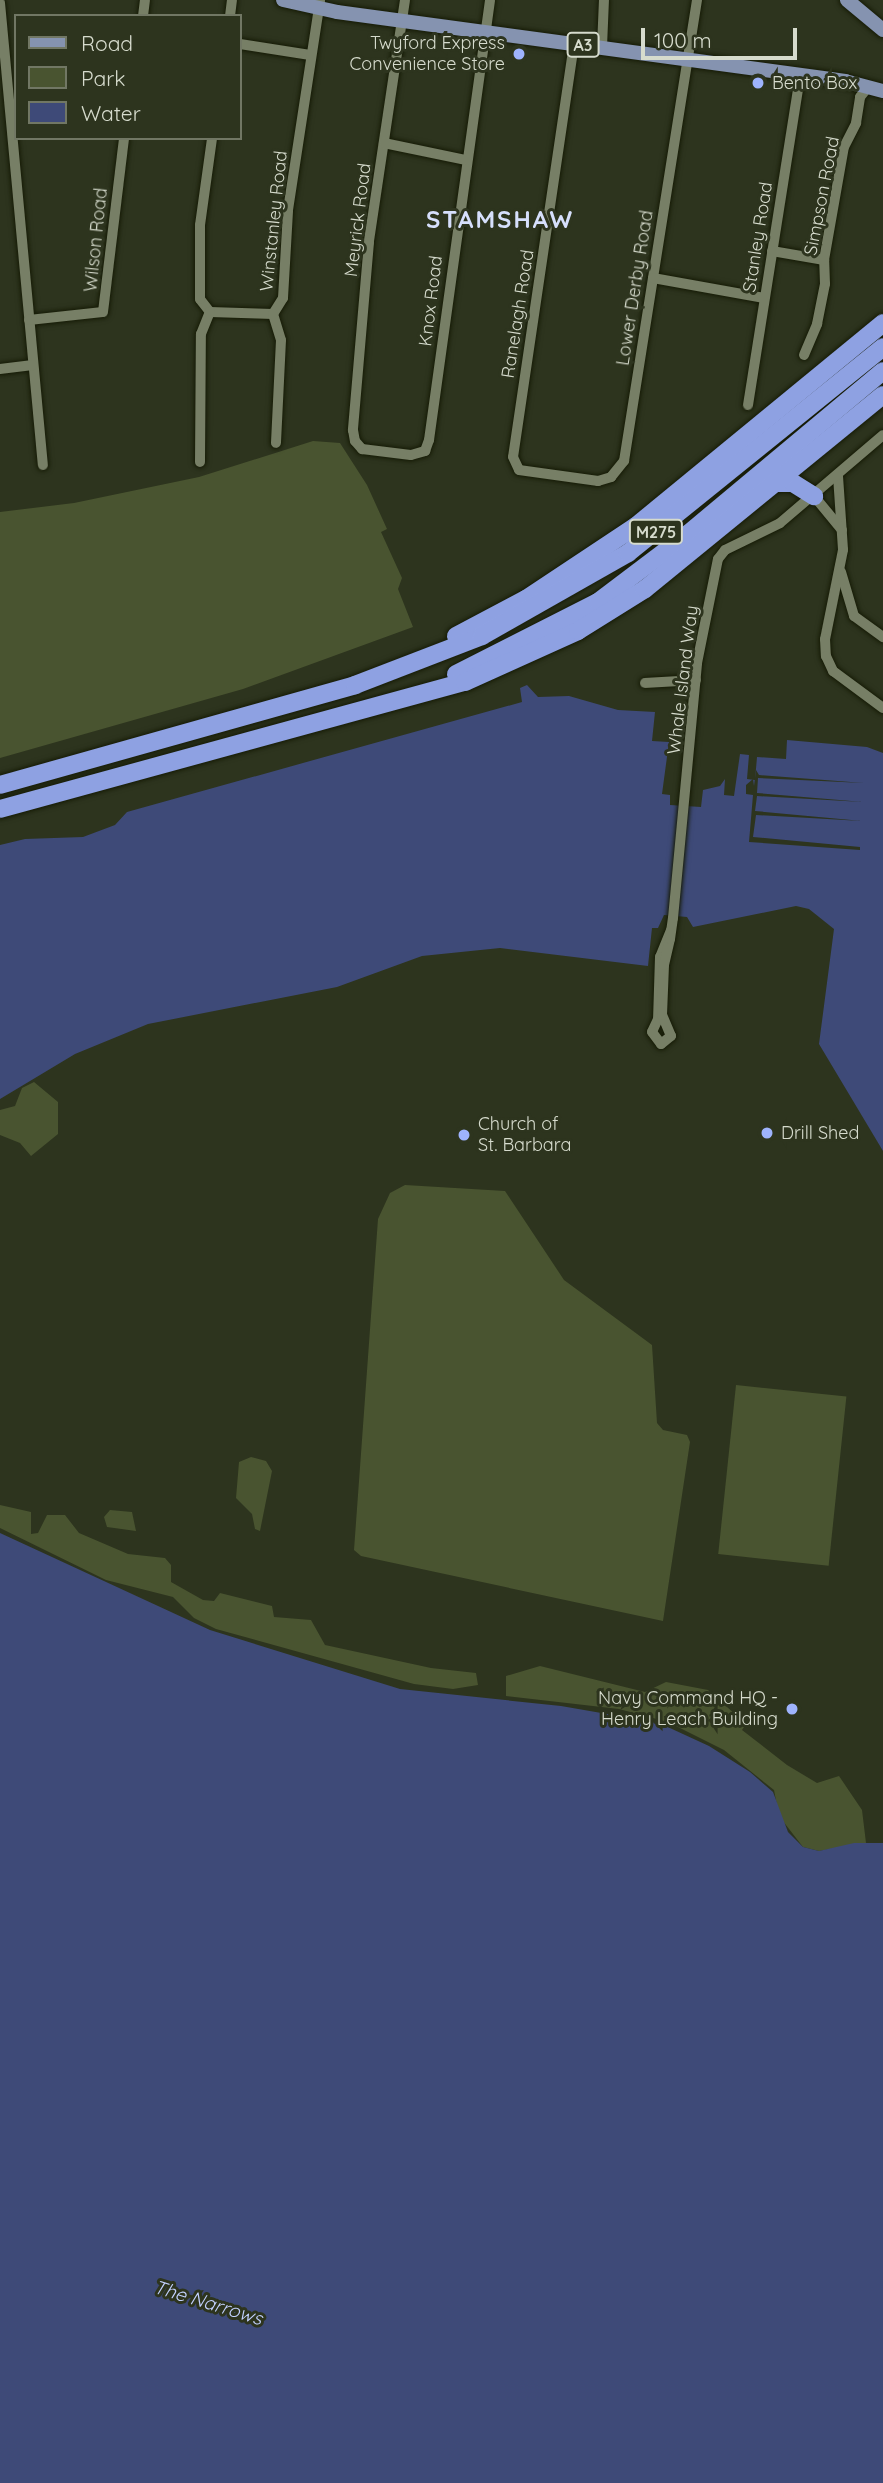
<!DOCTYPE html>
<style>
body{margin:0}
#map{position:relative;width:883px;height:2483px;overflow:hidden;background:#2d341e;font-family:Quicksand,sans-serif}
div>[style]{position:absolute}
.green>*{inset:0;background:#495430;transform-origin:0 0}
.water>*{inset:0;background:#3e4a78}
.pier>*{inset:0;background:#2d341e}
.roads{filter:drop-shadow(0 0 2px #161b06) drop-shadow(0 0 2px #161b06)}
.minor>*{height:10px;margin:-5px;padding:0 5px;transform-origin:5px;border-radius:5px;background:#777f66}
.primary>*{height:14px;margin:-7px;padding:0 7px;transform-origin:7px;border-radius:7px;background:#8593b0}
.motorway>*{height:18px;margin:-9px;padding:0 9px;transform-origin:9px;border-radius:9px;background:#8ea1e2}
.dots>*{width:19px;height:19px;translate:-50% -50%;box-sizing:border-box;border:4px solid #2d341e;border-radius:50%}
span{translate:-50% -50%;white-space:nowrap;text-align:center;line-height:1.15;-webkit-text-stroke:6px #2d341e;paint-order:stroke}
.shield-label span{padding:2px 5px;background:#2d341e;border:2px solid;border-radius:5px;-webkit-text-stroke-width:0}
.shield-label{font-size:16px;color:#d6dbcd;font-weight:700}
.poi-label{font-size:18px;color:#d6dbcd}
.right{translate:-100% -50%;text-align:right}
.left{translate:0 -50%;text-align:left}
.street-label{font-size:18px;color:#d6dbcd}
.water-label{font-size:19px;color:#c3d1ff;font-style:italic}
.district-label{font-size:24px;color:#d6dffc;font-weight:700;letter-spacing:2px}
.legend{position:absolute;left:14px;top:14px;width:228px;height:126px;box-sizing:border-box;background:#2d341e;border:2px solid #717764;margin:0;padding:9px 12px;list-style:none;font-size:21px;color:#d6dbcd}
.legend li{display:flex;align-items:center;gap:14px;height:35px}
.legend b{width:35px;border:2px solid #717764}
.scale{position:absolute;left:641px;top:28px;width:156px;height:32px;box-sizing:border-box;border:4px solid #d6dbcd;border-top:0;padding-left:9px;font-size:21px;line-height:24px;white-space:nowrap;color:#d6dbcd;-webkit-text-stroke:5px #2d341e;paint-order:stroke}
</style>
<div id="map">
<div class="green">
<i style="clip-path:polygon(313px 441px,340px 443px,367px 485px,387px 529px,381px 532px,402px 578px,398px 589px,413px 627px,243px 689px,0 758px,0 512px,74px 503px,199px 477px)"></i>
<i style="clip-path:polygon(34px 1082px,58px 1102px,58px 1134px,31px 1156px,20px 1143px,0 1135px,0 1110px,15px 1106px,22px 1088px)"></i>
<i style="clip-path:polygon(405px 1185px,505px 1191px,564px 1280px,652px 1345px,657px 1423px,663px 1430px,687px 1435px,690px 1442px,663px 1621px,361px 1556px,354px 1550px,378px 1219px,390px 1193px)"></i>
<i style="left:736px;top:1385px;width:111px;height:170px;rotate:6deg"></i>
<i style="clip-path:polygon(251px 1457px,266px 1461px,272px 1471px,260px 1531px,255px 1529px,252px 1514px,236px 1498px,239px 1462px)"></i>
<i style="clip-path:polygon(0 1505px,31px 1512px,31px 1534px,38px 1533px,47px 1515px,65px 1515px,79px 1533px,128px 1554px,165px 1558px,171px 1565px,171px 1582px,203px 1600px,214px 1601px,220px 1593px,272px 1606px,274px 1617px,311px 1620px,325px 1645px,431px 1668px,476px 1673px,478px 1685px,453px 1689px,414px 1684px,216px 1629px,194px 1618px,173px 1597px,106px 1580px,0 1528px)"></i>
<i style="clip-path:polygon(110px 1510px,132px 1512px,136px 1531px,107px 1527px,104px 1517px)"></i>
<i style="clip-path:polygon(540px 1666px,645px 1692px,666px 1682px,708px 1690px,746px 1724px,742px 1730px,787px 1765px,817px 1783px,839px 1776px,862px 1810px,866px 1843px,819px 1851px,803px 1847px,779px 1816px,774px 1790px,724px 1750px,668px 1722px,619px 1709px,506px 1696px,506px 1676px)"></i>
</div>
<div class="water">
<i style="clip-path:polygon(527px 685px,538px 697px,569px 696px,618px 710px,655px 712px,652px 741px,669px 742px,662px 794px,670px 795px,670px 805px,701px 807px,703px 790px,720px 786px,725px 779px,724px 795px,734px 796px,740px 754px,749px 755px,747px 779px,755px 780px,757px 757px,786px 759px,787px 740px,867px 747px,883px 753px,883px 1151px,819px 1044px,834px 929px,809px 909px,796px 906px,693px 927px,687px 917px,664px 915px,658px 928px,652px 928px,648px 966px,500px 948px,422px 956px,337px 987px,148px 1024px,75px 1054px,0 1099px,0 845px,25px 839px,83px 837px,115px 825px,127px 812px,522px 702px,520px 688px)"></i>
<i style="clip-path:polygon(0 1533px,210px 1630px,400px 1689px,561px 1706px,659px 1723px,709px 1746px,750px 1772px,773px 1792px,788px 1832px,803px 1847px,819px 1851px,854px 1843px,883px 1843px,883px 2483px,0 2483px)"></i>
</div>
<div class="pier">
<i style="clip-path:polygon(756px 770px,759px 775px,864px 783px,758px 778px,757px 793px,863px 802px,757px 796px,755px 811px,862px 821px,756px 815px,753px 837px,860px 847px,860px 850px,749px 842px,753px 795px,746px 794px,746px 785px,753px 779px,754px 786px)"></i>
</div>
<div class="roads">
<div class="minor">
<i style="left:405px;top:0;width:245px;rotate:98.5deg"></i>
<i style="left:369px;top:242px;width:189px;rotate:94.9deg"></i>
<i style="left:353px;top:430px;width:11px;rotate:80deg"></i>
<i style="left:355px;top:441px;width:11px;rotate:49deg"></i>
<i style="left:362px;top:449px;width:49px;rotate:7deg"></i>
<i style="left:411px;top:455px;width:15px;rotate:-16deg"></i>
<i style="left:425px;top:451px;width:12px;rotate:-70deg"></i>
<i style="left:429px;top:440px;width:444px;rotate:-82.1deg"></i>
<i style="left:0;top:3px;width:464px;rotate:84.7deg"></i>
<i style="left:143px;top:16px;width:16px;rotate:-83deg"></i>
<i style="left:230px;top:16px;width:16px;rotate:-83deg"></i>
<i style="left:240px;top:44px;width:71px;rotate:8.9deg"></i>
<i style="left:574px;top:44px;width:417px;rotate:98.4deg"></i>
<i style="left:513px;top:457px;width:14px;rotate:65deg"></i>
<i style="left:519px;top:470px;width:80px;rotate:7.9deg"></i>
<i style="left:598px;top:481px;width:14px;rotate:-17deg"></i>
<i style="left:611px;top:477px;width:21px;rotate:-51deg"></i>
<i style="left:624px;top:461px;width:467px;rotate:-81deg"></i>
<i style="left:602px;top:47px;width:47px;rotate:-87.6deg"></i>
<i style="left:384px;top:143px;width:84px;rotate:11.7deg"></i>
<i style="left:772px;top:251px;width:53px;rotate:9.8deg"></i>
<i style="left:653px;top:278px;width:113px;rotate:10.2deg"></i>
<i style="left:210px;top:312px;width:16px;rotate:-128deg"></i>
<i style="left:200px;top:299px;width:74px;rotate:-90deg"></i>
<i style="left:200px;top:225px;width:88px;rotate:-82.1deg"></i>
<i style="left:210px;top:312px;width:63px;rotate:1.8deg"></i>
<i style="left:273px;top:314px;width:19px;rotate:-58deg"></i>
<i style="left:283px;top:298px;width:88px;rotate:-86.7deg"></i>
<i style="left:288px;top:210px;width:212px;rotate:-81.3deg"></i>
<i style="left:273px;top:314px;width:27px;rotate:73deg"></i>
<i style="left:281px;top:340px;width:103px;rotate:92.8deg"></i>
<i style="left:29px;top:320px;width:74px;rotate:-6.2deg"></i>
<i style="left:103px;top:312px;width:175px;rotate:-83.1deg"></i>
<i style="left:804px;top:355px;width:34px;rotate:-67deg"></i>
<i style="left:817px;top:324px;width:41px;rotate:-78.7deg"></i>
<i style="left:825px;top:284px;width:24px;rotate:-92deg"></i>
<i style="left:824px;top:260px;width:115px;rotate:-80deg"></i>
<i style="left:844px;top:147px;width:27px;rotate:-63deg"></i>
<i style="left:856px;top:123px;width:26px;rotate:-81deg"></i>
<i style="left:860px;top:97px;width:13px;rotate:-51deg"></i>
<i style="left:0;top:369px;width:33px;rotate:-7deg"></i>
<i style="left:748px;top:405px;width:334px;rotate:-81deg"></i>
<i style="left:200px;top:462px;width:128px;rotate:-89.6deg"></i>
<i style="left:201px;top:334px;width:24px;rotate:-68deg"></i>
<i style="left:838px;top:476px;width:74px;rotate:86.1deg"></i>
<i style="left:843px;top:550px;width:91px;rotate:101.4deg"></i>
<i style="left:825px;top:639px;width:17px;rotate:87deg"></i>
<i style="left:826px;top:656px;width:17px;rotate:65deg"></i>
<i style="left:833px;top:671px;width:62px;rotate:36.5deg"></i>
<i style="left:814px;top:496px;width:44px;rotate:50.5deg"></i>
<i style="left:841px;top:572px;width:46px;rotate:73.5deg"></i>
<i style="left:854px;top:616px;width:36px;rotate:36deg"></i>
<i style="left:645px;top:683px;width:51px;rotate:-3.4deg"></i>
<i style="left:671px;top:930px;width:29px;rotate:112deg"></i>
<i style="left:660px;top:957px;width:62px;rotate:91.8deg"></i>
<i style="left:658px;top:1019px;width:14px;rotate:115deg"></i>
<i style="left:652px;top:1032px;width:15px;rotate:53deg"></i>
<i style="left:661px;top:1044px;width:13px;rotate:-39deg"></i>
<i style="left:671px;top:1036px;width:23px;rotate:-113deg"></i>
<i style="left:662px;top:1015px;width:50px;rotate:-87.7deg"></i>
<i style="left:664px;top:965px;width:27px;rotate:-77deg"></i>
<i style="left:670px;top:939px;width:21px;rotate:-82deg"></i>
<i style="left:673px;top:918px;width:256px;rotate:-84.6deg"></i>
<i style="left:697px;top:663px;width:106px;rotate:-78.6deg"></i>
<i style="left:718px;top:559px;width:11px;rotate:-52deg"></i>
<i style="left:725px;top:550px;width:61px;rotate:-26.1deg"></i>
<i style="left:780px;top:523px;width:135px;rotate:-40.5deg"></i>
</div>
<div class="primary">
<i style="left:283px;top:0;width:55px;rotate:12.5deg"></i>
<i style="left:337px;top:12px;width:513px;rotate:7.73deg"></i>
<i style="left:845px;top:81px;width:39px;rotate:15deg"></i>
<i style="left:847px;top:0;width:47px;rotate:39.8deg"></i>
</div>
<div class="motorway">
<i style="left:776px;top:483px;width:17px"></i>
<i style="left:793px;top:483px;width:25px;rotate:32deg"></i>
<i style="left:456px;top:636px;width:79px;rotate:-27.9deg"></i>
<i style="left:526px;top:599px;width:132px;rotate:-33.6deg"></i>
<i style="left:636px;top:526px;width:320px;rotate:-39.4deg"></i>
<i style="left:456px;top:674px;width:159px;rotate:-26.9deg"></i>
<i style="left:598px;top:602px;width:113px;rotate:-37.1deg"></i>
<i style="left:688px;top:534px;width:254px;rotate:-39.9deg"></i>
<i style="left:0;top:785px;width:369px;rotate:-15.7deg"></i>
<i style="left:355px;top:685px;width:136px;rotate:-21.1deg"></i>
<i style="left:482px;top:636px;width:168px;rotate:-29.6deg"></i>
<i style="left:628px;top:553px;width:328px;rotate:-38.9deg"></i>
<i style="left:0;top:809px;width:482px;rotate:-15.3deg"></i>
<i style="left:465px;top:682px;width:124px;rotate:-24.3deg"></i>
<i style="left:578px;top:631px;width:79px;rotate:-32.1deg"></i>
<i style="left:645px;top:589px;width:307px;rotate:-39.2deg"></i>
</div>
</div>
<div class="dots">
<i style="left:519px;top:54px;background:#9eb3fd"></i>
<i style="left:758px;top:83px;background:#9eb3fd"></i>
<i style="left:767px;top:1133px;background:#9eb3fd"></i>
<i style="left:464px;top:1135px;background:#9eb3fd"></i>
<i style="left:792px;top:1709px;background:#9eb3fd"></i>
</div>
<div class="shield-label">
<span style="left:583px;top:45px">A3</span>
<span style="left:656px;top:532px">M275</span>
</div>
<div class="poi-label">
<span class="right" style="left:505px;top:54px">Twyford Express<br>Convenience Store</span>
<span class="left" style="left:772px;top:83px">Bento Box</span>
<span class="left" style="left:478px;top:1135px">Church of<br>St. Barbara</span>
<span class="left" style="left:781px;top:1133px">Drill Shed</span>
<span class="right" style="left:778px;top:1709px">Navy Command HQ -<br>Henry Leach Building</span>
</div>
<div class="street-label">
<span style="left:822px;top:196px;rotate:-79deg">Simpson Road</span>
<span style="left:358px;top:220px;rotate:-83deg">Meyrick Road</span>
<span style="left:274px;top:221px;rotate:-84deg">Winstanley Road</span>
<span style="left:758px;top:237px;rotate:-81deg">Stanley Road</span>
<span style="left:96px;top:240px;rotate:-84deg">Wilson Road</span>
<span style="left:635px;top:288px;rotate:-81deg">Lower Derby Road</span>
<span style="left:431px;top:301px;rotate:-83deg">Knox Road</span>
<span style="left:518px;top:314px;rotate:-81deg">Ranelagh Road</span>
<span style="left:683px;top:680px;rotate:-83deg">Whale Island Way</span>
</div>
<div class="water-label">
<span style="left:208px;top:2303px;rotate:17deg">The Narrows</span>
</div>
<div class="district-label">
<span style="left:500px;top:220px">STAMSHAW</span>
</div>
<ul class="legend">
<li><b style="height:9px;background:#8593b0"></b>Road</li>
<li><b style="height:19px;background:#495430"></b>Park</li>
<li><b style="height:19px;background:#3e4a78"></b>Water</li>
</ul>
<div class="scale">100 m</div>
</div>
